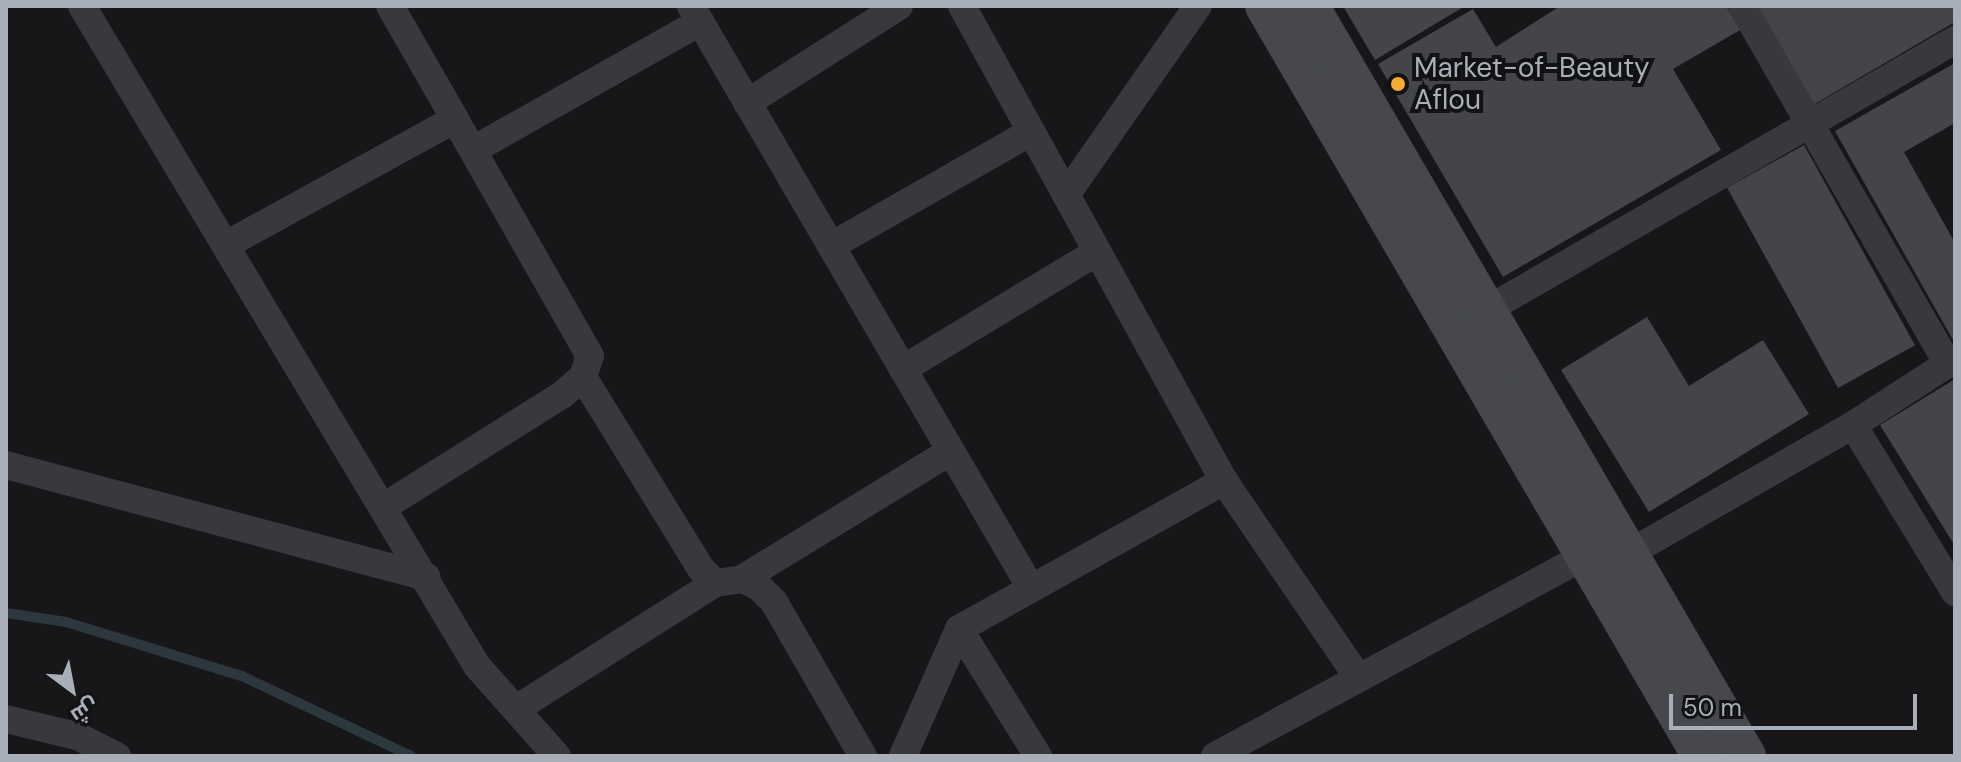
<!DOCTYPE html>
<meta charset="utf-8">
<style>
body{margin:0}
#map{position:relative;width:1961px;height:762px;overflow:hidden;background:#171719;font-family:"DM Sans",Cairo,sans-serif}
div>[style]{position:absolute}
.stream>*{height:10px;margin:-5px;padding:0 5px;transform-origin:5px;border-radius:5px;background:#2d373e}
.building>*{inset:0;background:#434549;transform-origin:0 0}
.street>*{height:28px;margin:-14px;padding:0 14px;transform-origin:14px;border-radius:14px;background:#38393e}
.secondary>*{height:40px;margin:-20px;padding:0 20px;transform-origin:20px;border-radius:20px;background:#46484e}
.dots>*{width:22px;height:22px;translate:-50% -50%;box-sizing:border-box;border:4px solid #121214;border-radius:50%}
span{translate:-50% -50%;white-space:nowrap;text-align:center;line-height:1.15;-webkit-text-stroke:8px #121214;paint-order:stroke}
.poi-label{font-size:28px;color:#a9afb9}
.left{translate:0 -50%;text-align:left}
.frame{position:absolute;inset:0;border:8px solid #a9afb9;pointer-events:none}
.north{position:absolute;left:32px;top:650px;width:80px;height:80px;-webkit-text-stroke:6px #121214;paint-order:stroke;rotate:148deg;font-size:22px;font-weight:700;line-height:32px;text-align:center;color:#a9afb9}
.north::after{content:'';display:block;margin:auto;width:28px;height:36px;background:#a9afb9;clip-path:polygon(50% 0,100% 100%,50% 72%,0 100%)}
.scale{position:absolute;left:1669px;top:694px;width:248px;height:36px;box-sizing:border-box;border:4px solid #a9afb9;border-top:0;padding-left:10px;font-size:24px;line-height:28px;white-space:nowrap;color:#a9afb9;-webkit-text-stroke:6px #121214;paint-order:stroke}
</style>
<div id="map">
<div class="stream">
<i style="left:6px;top:613px;width:61px;rotate:8.5deg"></i>
<i style="left:66px;top:622px;width:184px;rotate:17.1deg"></i>
<i style="left:242px;top:676px;width:187px;rotate:25.3deg"></i>
</div>
<div class="building">
<i style="clip-path:polygon(1343px 6px,1465px 6px,1375px 60px)"></i>
<i style="clip-path:polygon(1560px 6px,1726px 6px,1740px 30px,1673px 69px,1721px 150px,1503px 277px,1378px 64px,1473px 9px,1496px 47px)"></i>
<i style="clip-path:polygon(1755px 6px,1955px 6px,1955px 22px,1813px 105px)"></i>
<i style="clip-path:polygon(1955px 63px,1955px 123px,1904px 152px,1955px 243px,1953px 340px,1835px 131px)"></i>
<i style="left:1804px;top:145px;width:229px;height:88px;rotate:61deg"></i>
<i style="clip-path:polygon(1647px 317px,1689px 386px,1763px 340px,1809px 414px,1649px 512px,1561px 370px)"></i>
<i style="clip-path:polygon(1955px 379px,1955px 546px,1880px 425px)"></i>
</div>
<div class="street">
<i style="left:82px;top:6px;width:769px;rotate:59.1deg"></i>
<i style="left:477px;top:666px;width:120px;rotate:48.4deg"></i>
<i style="left:691px;top:6px;width:674px;rotate:59.71deg"></i>
<i style="left:962px;top:6px;width:542px;rotate:61.12deg"></i>
<i style="left:1224px;top:481px;width:236px;rotate:55.7deg"></i>
<i style="left:1742px;top:6px;width:413px;rotate:60.1deg"></i>
<i style="left:747px;top:103px;width:180px;rotate:-32.5deg"></i>
<i style="left:473px;top:150px;width:261px;rotate:-29.4deg"></i>
<i style="left:1066px;top:195px;width:231px;rotate:-55.1deg"></i>
<i style="left:226px;top:245px;width:261px;rotate:-28.8deg"></i>
<i style="left:455px;top:119px;width:130px;rotate:-119.9deg"></i>
<i style="left:831px;top:246px;width:230px;rotate:-29.7deg"></i>
<i style="left:1485px;top:311px;width:543px;rotate:-29.97deg"></i>
<i style="left:903px;top:369px;width:227px;rotate:-31.1deg"></i>
<i style="left:583px;top:377px;width:225px;rotate:58.4deg"></i>
<i style="left:701px;top:569px;width:20px;rotate:45deg"></i>
<i style="left:715px;top:583px;width:27px;rotate:-8deg"></i>
<i style="left:742px;top:579px;width:17px;rotate:24deg"></i>
<i style="left:758px;top:586px;width:23px;rotate:45deg"></i>
<i style="left:774px;top:602px;width:178px;rotate:60deg"></i>
<i style="left:1853px;top:425px;width:196px;rotate:58.6deg"></i>
<i style="left:6px;top:465px;width:435px;rotate:14.9deg"></i>
<i style="left:385px;top:506px;width:209px;rotate:-32.1deg"></i>
<i style="left:562px;top:395px;width:28px;rotate:-41deg"></i>
<i style="left:583px;top:377px;width:22px;rotate:-72deg"></i>
<i style="left:590px;top:356px;width:273px;rotate:-119.7deg"></i>
<i style="left:1612px;top:563px;width:278px;rotate:-29.8deg"></i>
<i style="left:1853px;top:425px;width:121px;rotate:-32.9deg"></i>
<i style="left:742px;top:579px;width:245px;rotate:-31.5deg"></i>
<i style="left:959px;top:629px;width:150px;rotate:58.1deg"></i>
<i style="left:516px;top:709px;width:236px;rotate:-32.3deg"></i>
<i style="left:6px;top:719px;width:73px;rotate:13.5deg"></i>
<i style="left:77px;top:736px;width:45px;rotate:26.6deg"></i>
<i style="left:903px;top:756px;width:139px;rotate:-66.2deg"></i>
<i style="left:959px;top:629px;width:304px;rotate:-29.2deg"></i>
<i style="left:1215px;top:756px;width:418px;rotate:-28.4deg"></i>
</div>
<div class="secondary">
<i style="left:1265px;top:6px;width:868px;rotate:59.77deg"></i>
<i style="left:1309px;top:6px;width:868px;rotate:59.77deg"></i>
</div>
<div class="dots">
<i style="left:1398px;top:84px;background:#f5ac33"></i>
</div>
<div class="poi-label">
<span class="left" style="left:1414px;top:84px">Market-of-Beauty<br>Aflou</span>
</div>
<div class="frame"></div>
<div class="north">ش</div>
<div class="scale">50 m</div>
</div>
